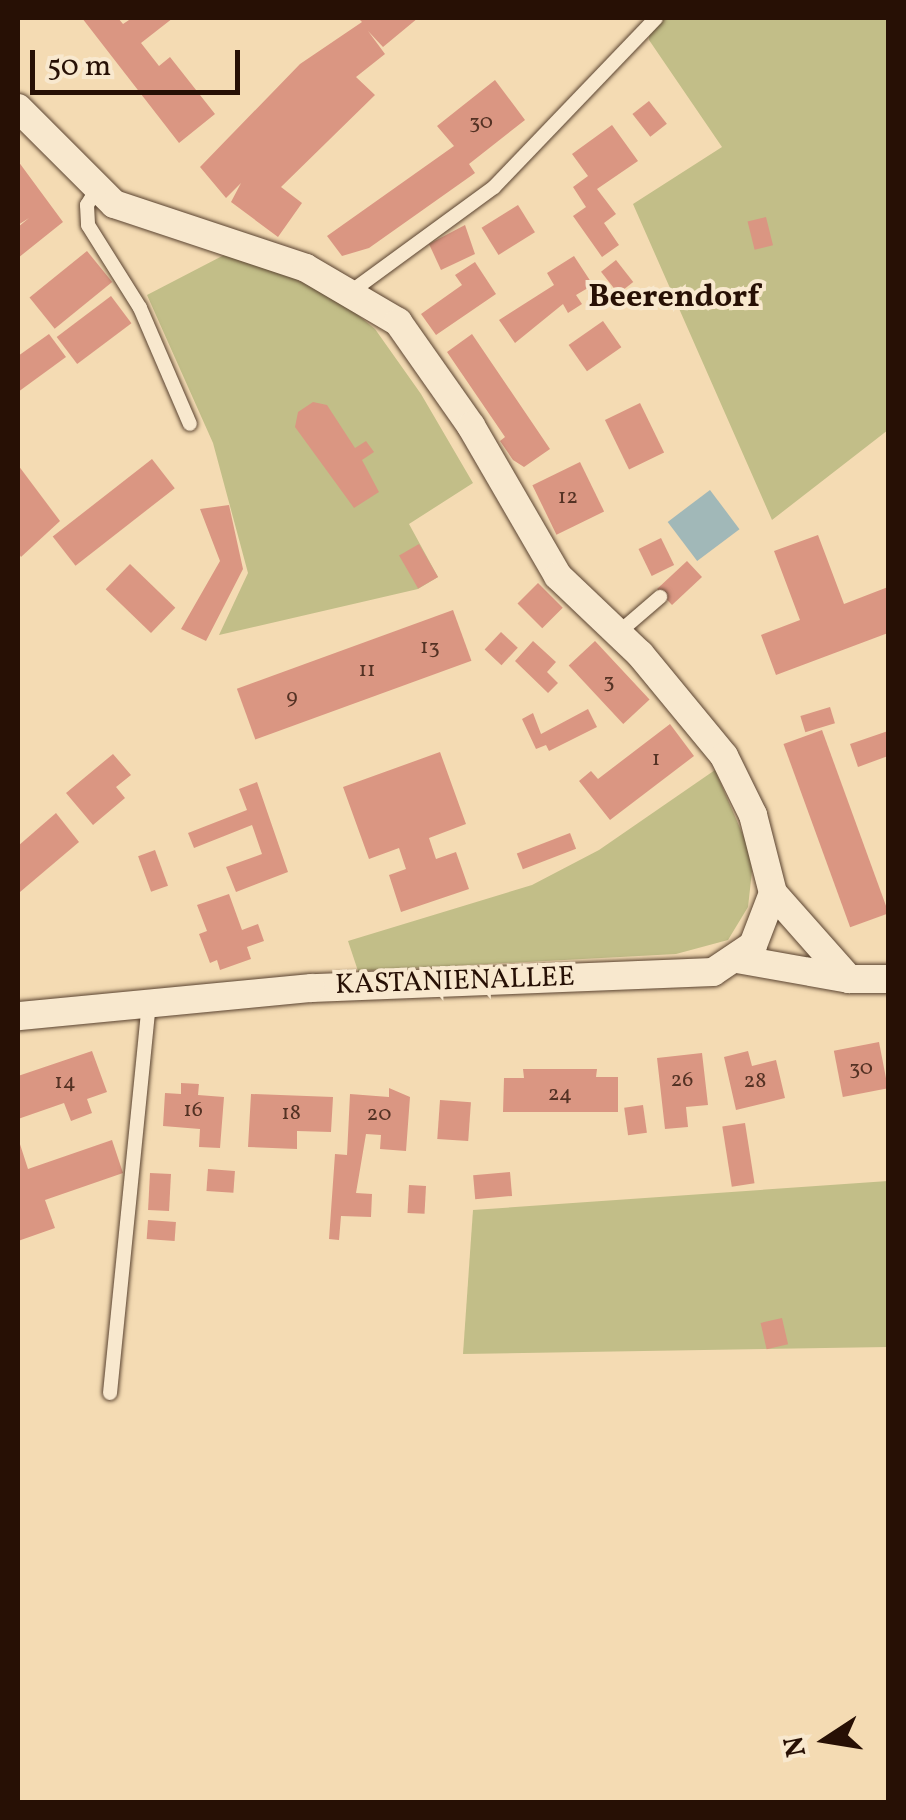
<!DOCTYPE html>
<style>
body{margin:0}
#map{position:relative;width:906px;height:1820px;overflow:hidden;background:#f4dbb3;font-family:Vollkorn,serif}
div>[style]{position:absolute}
.green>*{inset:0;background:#c2be88}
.water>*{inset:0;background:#a1b8b8;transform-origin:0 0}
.building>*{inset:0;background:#da9682;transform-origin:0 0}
.roads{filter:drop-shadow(0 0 2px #5a4330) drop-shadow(0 0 2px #5a4330)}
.lane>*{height:14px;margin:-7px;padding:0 7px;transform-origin:7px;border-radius:7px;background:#f8e8ce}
.street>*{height:28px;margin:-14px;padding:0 14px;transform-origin:14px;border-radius:14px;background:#f8e8ce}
span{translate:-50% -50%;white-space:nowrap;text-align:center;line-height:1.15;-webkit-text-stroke:8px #f8e8ce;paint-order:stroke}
.number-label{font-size:22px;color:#543224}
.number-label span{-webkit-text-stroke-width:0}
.street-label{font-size:28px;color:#271005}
.quarter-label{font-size:32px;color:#271005;font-weight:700}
.frame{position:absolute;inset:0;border:20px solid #271005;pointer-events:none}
.north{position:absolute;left:776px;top:1690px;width:100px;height:100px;-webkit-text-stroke:8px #f8e8ce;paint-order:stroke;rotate:258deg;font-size:28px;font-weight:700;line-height:40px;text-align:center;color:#271005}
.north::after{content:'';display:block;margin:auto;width:35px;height:45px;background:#271005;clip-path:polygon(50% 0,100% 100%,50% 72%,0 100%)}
.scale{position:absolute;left:30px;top:50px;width:210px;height:45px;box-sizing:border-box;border:5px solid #271005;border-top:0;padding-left:12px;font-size:30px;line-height:35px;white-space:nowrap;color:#271005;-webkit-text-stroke:8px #f8e8ce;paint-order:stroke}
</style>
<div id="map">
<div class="green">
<i style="clip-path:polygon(650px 18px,888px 18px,888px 430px,772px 520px,633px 204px,722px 147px,649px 40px)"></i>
<i style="clip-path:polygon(226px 254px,265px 264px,342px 302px,375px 329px,421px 394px,473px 483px,409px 524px,438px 577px,418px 589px,219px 635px,248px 573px,213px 443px,147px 295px)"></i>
<i style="clip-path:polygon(715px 770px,746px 842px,752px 871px,748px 907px,728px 940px,676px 954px,358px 971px,348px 941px,532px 885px,599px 850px)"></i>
<i style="clip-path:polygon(888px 1181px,888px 1347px,463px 1354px,473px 1210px)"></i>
</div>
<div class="water">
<i style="left:710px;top:490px;width:49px;height:53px;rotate:53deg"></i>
</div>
<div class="building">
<i style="clip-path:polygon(82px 18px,118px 18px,123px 24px,132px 18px,173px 18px,141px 43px,159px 66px,170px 57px,215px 114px,179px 143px)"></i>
<i style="clip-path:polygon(358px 18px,418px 18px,383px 47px,368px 31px,385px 54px,356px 77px,375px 95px,281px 187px,302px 203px,278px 237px,231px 202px,241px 183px,226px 198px,200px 167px,300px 64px,362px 22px)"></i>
<i style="clip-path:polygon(495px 80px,525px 120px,469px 164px,475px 173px,369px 248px,342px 256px,327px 236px,454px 146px,437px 126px)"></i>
<i style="left:649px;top:101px;width:29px;height:21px;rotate:52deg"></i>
<i style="clip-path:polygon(612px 125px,638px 161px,597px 189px,616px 214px,604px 223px,619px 245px,602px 257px,573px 216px,586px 207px,573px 187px,588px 176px,572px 154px)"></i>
<i style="clip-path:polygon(18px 161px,63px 222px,18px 258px,18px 227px,29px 218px,18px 225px)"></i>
<i style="left:518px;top:205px;width:32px;height:43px;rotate:58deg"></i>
<i style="left:766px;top:217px;width:29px;height:19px;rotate:76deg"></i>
<i style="clip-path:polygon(465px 225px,475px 254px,441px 270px,429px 244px)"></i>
<i style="left:87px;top:251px;width:40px;height:74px;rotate:51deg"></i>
<i style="clip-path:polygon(574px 256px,593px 285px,576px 295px,582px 304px,568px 313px,563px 304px,515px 343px,499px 320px,554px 285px,547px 273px)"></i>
<i style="left:616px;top:260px;width:28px;height:19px;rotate:52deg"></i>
<i style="clip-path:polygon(475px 262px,496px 294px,436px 335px,421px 314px,462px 285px,455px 275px)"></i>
<i style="left:111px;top:296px;width:34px;height:68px;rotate:53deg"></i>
<i style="left:603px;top:321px;width:32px;height:42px;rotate:55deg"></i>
<i style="clip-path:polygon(49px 334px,66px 357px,18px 392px,18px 356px)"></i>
<i style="clip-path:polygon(472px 334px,550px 449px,524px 467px,513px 460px,500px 441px,505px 437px,447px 352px)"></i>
<i style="clip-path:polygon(313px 402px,327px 405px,355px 448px,366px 441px,374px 452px,362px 460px,379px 492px,354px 508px,295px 427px,298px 412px)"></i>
<i style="left:640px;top:403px;width:55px;height:39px;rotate:64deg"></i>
<i style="left:152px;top:459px;width:37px;height:126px;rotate:52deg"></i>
<i style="left:580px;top:462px;width:55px;height:53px;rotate:64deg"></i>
<i style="clip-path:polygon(18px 465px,60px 521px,21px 557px,18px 552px)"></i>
<i style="clip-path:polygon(229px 505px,243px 569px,206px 641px,181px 629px,220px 561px,200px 509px)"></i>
<i style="clip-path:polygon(818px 535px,844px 604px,888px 587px,888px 633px,776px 675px,761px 635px,800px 620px,774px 551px)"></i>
<i style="left:661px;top:538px;width:30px;height:25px;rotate:64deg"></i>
<i style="left:419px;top:544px;width:38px;height:23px;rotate:60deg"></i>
<i style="left:687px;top:561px;width:22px;height:41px;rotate:47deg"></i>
<i style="left:130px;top:564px;width:63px;height:35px;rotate:44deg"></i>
<i style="left:538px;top:583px;width:35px;height:29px;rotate:45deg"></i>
<i style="left:453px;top:610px;width:54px;height:230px;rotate:70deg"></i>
<i style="left:501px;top:632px;width:23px;height:24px;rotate:43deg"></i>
<i style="clip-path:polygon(533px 641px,556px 662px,547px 672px,558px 683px,548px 693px,515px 661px)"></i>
<i style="left:595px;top:641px;width:80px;height:36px;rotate:47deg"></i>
<i style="left:830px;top:707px;width:17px;height:31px;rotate:73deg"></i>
<i style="clip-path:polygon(588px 709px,597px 727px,549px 751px,546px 745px,536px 749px,522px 719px,533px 713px,541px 734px)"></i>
<i style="clip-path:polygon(670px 724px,694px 756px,610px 820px,579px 781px,591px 771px,598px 779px)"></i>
<i style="left:822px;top:730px;width:195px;height:41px;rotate:70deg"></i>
<i style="clip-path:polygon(888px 731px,888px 756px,858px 767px,850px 744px)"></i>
<i style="clip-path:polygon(440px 752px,466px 824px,429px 838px,436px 859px,456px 852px,469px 889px,401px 912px,389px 875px,406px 869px,399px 848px,369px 859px,343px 787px)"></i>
<i style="clip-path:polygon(113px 754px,131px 775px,116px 787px,125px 798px,93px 825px,66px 793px)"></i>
<i style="clip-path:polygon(257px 782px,288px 872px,236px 892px,226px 867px,262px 854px,252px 825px,194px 848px,188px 833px,247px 810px,239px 789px)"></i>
<i style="clip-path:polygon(56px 813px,79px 842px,20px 892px,18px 846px)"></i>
<i style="left:570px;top:833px;width:17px;height:57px;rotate:69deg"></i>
<i style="left:155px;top:850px;width:38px;height:18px;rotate:70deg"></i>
<i style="clip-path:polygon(229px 894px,242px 930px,258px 924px,264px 941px,247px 947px,251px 959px,220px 970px,217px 960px,210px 963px,199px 934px,207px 931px,197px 905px)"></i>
<i style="left:879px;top:1042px;width:47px;height:46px;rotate:79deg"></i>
<i style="clip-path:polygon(92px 1051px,107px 1092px,87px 1099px,92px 1113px,71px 1121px,64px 1103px,18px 1119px,18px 1076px)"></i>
<i style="clip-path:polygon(748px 1051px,752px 1066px,776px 1060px,785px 1098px,736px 1110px,724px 1057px)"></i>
<i style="clip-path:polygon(702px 1053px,708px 1105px,686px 1107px,688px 1127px,665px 1129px,657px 1058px)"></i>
<i style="clip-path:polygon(523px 1069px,597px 1069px,596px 1077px,618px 1077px,618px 1112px,503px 1112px,504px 1078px,524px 1078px)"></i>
<i style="clip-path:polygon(181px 1083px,199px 1084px,198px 1095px,224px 1097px,220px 1148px,199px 1147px,200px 1129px,163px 1126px,165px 1093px,181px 1094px)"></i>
<i style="clip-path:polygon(389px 1088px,410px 1097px,406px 1151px,380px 1149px,381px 1135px,366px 1134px,356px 1193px,372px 1194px,371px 1217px,341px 1216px,339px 1240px,329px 1239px,335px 1154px,347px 1155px,350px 1094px,389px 1097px)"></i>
<i style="clip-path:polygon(251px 1094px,333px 1097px,331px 1132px,297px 1131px,297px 1149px,248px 1147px)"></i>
<i style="left:440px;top:1100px;width:31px;height:39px;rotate:4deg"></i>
<i style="left:643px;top:1105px;width:28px;height:19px;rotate:82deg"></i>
<i style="left:745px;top:1123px;width:61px;height:23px;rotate:81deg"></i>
<i style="clip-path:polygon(18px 1138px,28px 1169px,112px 1140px,123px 1173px,45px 1200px,55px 1228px,18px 1241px)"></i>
<i style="left:208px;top:1169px;width:27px;height:22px;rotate:4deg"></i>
<i style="left:510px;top:1172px;width:24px;height:37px;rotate:85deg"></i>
<i style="left:150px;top:1173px;width:21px;height:37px;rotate:3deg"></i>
<i style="left:409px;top:1185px;width:17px;height:28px;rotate:3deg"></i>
<i style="left:148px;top:1220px;width:28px;height:19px;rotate:4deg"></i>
<i style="left:782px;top:1318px;width:27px;height:22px;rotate:77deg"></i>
</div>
<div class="roads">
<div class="lane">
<i style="left:97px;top:189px;width:19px;rotate:122deg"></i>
<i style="left:87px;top:205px;width:20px;rotate:87deg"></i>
<i style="left:88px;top:225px;width:98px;rotate:57.9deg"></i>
<i style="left:140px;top:308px;width:126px;rotate:66.7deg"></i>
<i style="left:352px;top:291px;width:176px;rotate:-36.2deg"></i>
<i style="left:494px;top:187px;width:234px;rotate:-46.2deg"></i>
<i style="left:617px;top:634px;width:57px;rotate:-40.7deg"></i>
<i style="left:110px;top:1393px;width:392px;rotate:-84.3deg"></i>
</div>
<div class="street">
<i style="left:18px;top:108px;width:136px;rotate:45deg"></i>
<i style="left:114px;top:204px;width:202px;rotate:18.4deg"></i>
<i style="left:306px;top:268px;width:107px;rotate:30.4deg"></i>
<i style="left:398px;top:322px;width:127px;rotate:54.9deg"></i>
<i style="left:471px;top:426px;width:173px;rotate:59.9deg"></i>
<i style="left:558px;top:576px;width:113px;rotate:43.6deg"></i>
<i style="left:640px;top:654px;width:132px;rotate:50.5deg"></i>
<i style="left:724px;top:756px;width:66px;rotate:63.8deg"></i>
<i style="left:753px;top:815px;width:81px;rotate:75.6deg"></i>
<i style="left:773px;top:893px;width:56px;rotate:111deg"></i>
<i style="left:753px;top:945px;width:48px;rotate:146deg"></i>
<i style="left:713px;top:972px;width:402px;rotate:177.7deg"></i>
<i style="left:311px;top:988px;width:294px;rotate:174.5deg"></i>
<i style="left:773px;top:893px;width:115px;rotate:48.5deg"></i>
<i style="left:737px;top:959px;width:114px;rotate:10.1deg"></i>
<i style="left:849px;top:979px;width:39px"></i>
</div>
</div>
<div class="number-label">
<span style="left:481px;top:123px">30</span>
<span style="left:568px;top:498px">12</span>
<span style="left:430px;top:648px">13</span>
<span style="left:367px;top:671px">11</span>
<span style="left:609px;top:682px">3</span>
<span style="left:292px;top:698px">9</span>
<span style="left:656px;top:760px">1</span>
<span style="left:861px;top:1069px">30</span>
<span style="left:682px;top:1081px">26</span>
<span style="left:755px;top:1082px">28</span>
<span style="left:65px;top:1083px">14</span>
<span style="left:560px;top:1095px">24</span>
<span style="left:193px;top:1111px">16</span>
<span style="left:291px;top:1114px">18</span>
<span style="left:379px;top:1115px">20</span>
</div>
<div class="street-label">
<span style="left:455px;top:982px;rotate:-2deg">KASTANIENALLEE</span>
</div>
<div class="quarter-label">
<span style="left:674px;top:298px">Beerendorf</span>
</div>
<div class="frame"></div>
<div class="north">N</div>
<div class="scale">50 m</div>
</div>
